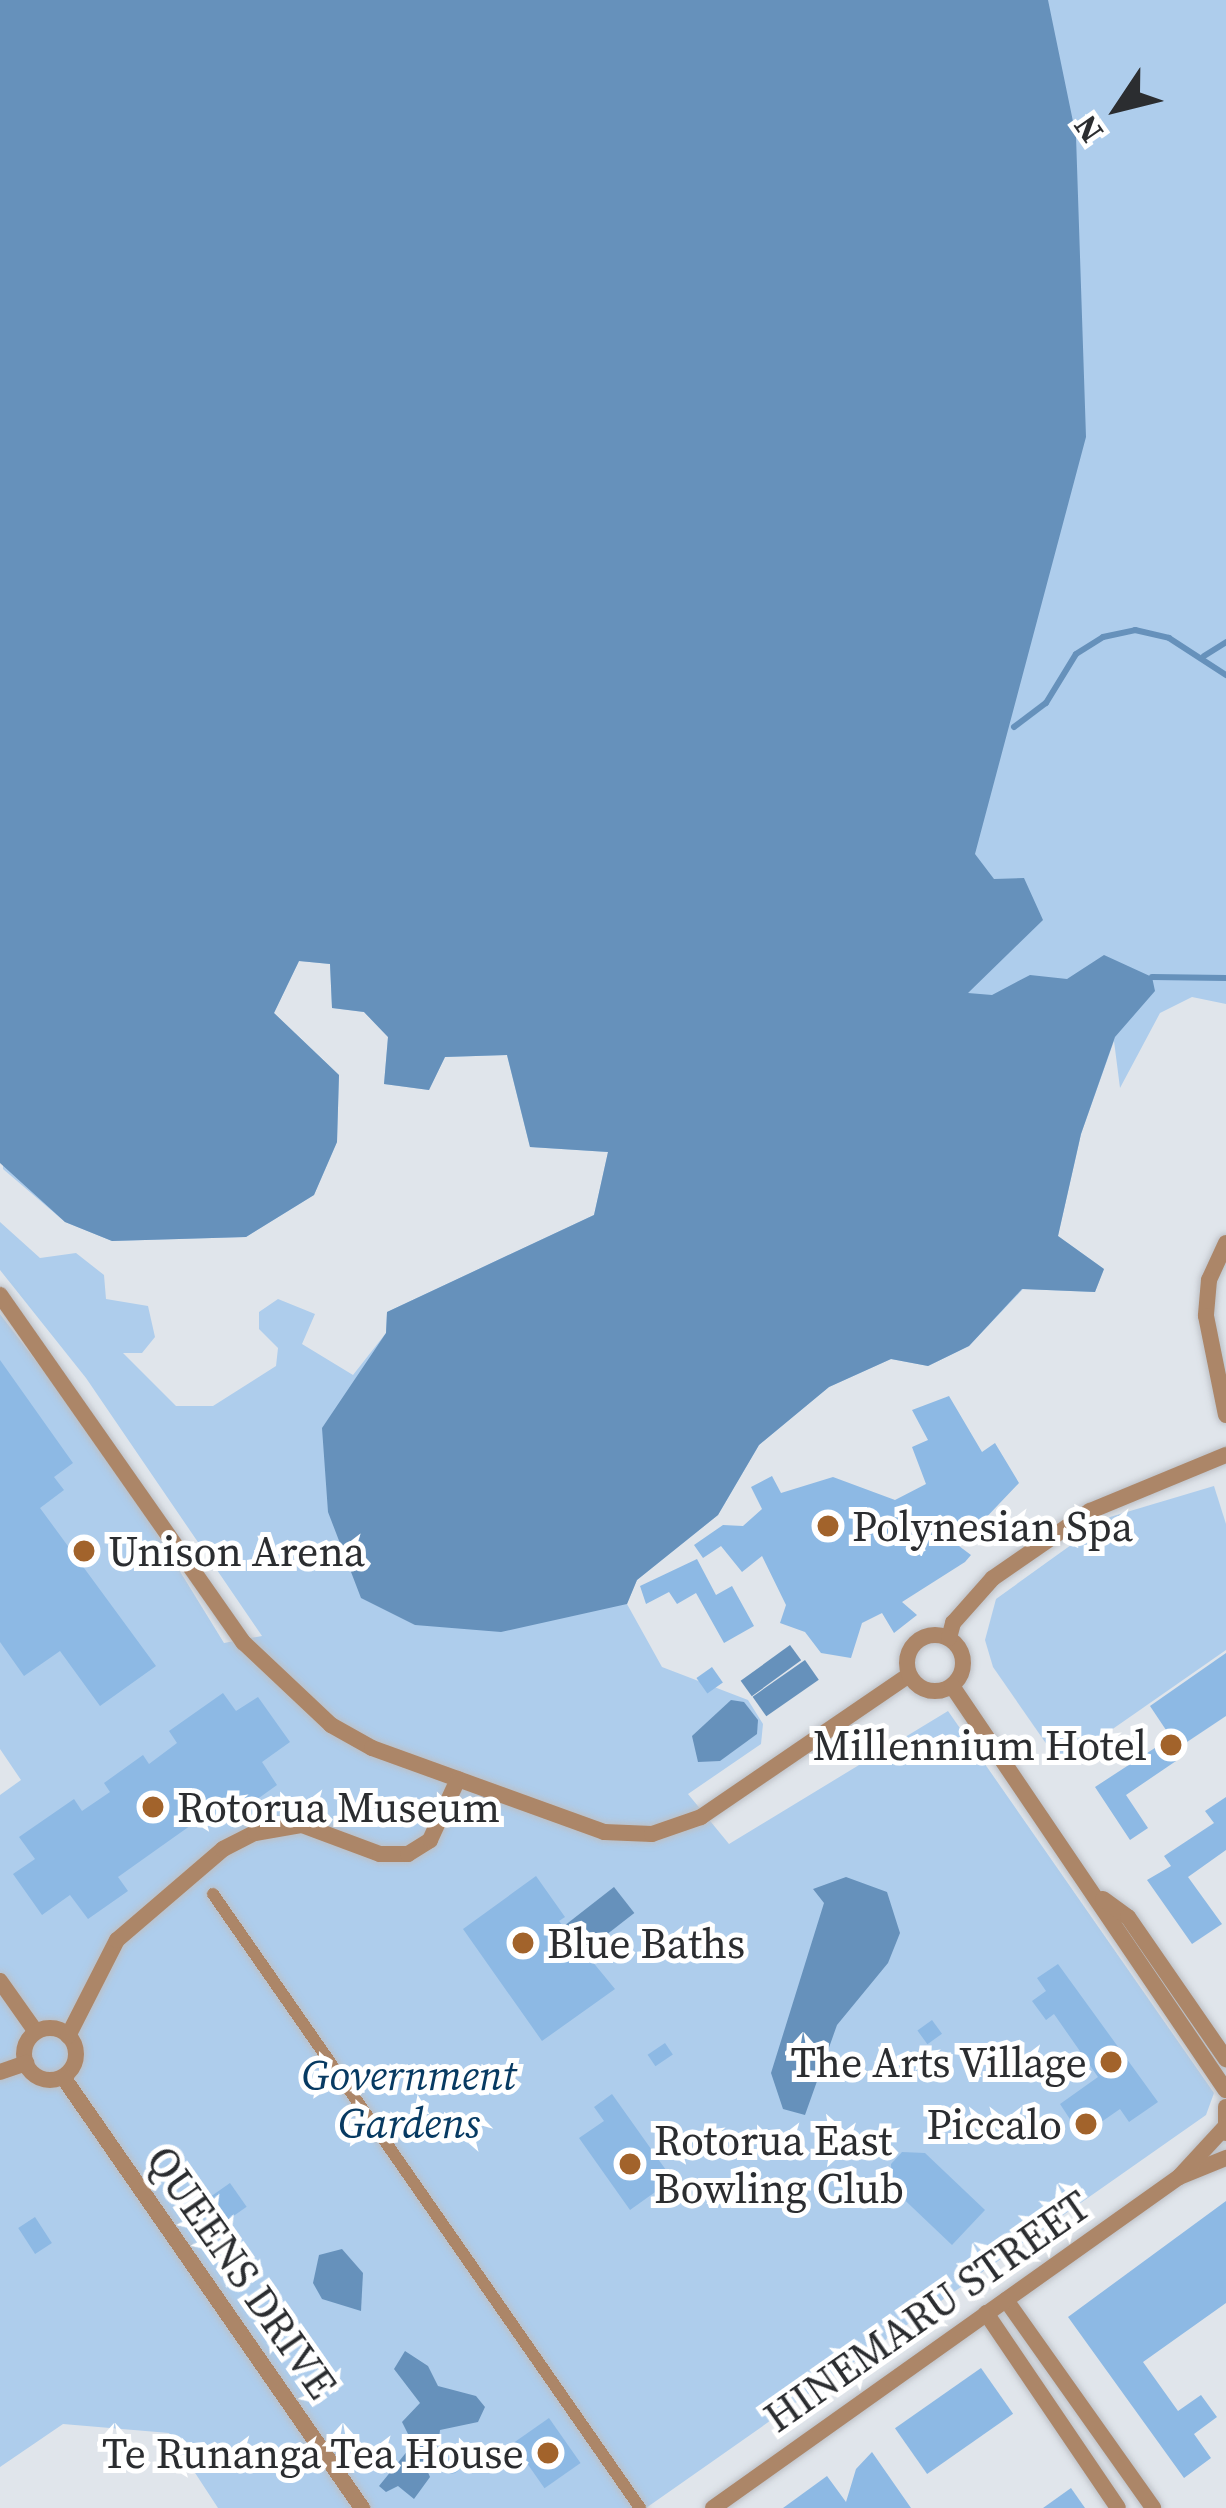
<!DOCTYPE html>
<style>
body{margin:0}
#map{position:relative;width:1226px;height:2508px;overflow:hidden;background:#e0e5eb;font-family:"Source Serif 4",serif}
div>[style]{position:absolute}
.green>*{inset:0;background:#aecdec}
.water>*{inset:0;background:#6691bb;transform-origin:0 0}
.stream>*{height:6px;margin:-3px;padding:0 3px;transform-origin:3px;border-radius:3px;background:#6691bb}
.building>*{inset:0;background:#8db9e4;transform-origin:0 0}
.round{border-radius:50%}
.roads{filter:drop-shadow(0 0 3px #bcc0c6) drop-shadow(0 0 3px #bcc0c6)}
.pedestrian>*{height:12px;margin:-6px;padding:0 6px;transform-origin:6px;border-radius:6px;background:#ac8668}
.minor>*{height:16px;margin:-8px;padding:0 8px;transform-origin:8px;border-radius:8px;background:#ac8668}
.minor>.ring{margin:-8px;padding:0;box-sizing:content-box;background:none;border:16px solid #ac8668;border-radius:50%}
.dots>*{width:33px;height:33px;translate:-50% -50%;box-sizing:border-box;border:6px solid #fff;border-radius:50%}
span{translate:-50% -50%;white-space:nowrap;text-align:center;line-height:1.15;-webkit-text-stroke:10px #fff;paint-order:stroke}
.poi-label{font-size:42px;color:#2b2d30}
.left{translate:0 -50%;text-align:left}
.right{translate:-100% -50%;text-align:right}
.park-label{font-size:42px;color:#073a62;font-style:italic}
.street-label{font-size:42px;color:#2b2d30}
.north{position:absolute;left:1058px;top:48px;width:120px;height:120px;-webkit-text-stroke:9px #fff;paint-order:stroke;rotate:235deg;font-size:33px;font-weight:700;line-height:48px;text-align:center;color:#2b2d30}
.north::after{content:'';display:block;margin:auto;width:42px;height:54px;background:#2b2d30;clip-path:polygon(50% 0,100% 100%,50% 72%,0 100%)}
</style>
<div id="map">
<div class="green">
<i style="clip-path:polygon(0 0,1226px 0,1226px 1004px,1192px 997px,1160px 1013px,1120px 1088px,1114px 1041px,1081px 1134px,1058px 1236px,1104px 1269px,1095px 1292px,1023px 1289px,969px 1346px,928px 1366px,891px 1359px,829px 1387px,759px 1445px,718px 1515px,637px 1580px,627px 1604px,662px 1667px,748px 1700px,763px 1724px,761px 1744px,688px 1794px,729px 1844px,948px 1711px,1214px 2093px,1206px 2115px,646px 2508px,218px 2508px,169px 2433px,63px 2424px,0 2467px,0 1795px,21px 1780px,0 1749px,0 1314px,111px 1459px,224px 1643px,262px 1636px,86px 1378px,0 1270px,0 1222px,40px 1258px,76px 1253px,104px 1275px,106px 1299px,148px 1306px,155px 1337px,142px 1353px,123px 1353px,176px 1406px,213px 1406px,276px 1366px,278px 1348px,259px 1329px,259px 1312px,278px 1299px,315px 1314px,302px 1344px,353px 1375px,386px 1333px,387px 1312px,594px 1215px,608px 1152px,530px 1147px,507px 1055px,445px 1057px,429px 1090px,384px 1084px,388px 1037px,364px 1012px,332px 1008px,330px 964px,299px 961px,274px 1013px,339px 1075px,337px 1142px,314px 1195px,246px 1237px,112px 1241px,65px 1222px,3px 1169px)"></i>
<i style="clip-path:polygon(1214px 1486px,1226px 1524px,1226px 1650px,1061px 1765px,993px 1667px,985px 1640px,996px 1599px,1110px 1517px)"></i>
</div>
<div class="water">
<i style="clip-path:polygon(0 0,1048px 0,1076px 136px,1086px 437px,975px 854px,994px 879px,1024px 878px,1043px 920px,968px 993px,992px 995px,1030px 975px,1067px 979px,1104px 955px,1152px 977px,1155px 991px,1115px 1037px,1081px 1134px,1058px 1236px,1104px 1269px,1095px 1292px,1022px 1289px,969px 1346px,928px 1366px,891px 1359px,829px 1387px,759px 1445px,718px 1515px,637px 1580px,627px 1604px,501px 1632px,415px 1625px,361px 1598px,328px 1512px,322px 1428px,386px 1333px,387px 1312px,594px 1215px,608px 1152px,530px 1147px,507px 1055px,445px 1057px,429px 1090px,384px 1084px,388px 1037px,364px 1012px,332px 1008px,330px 964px,299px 961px,274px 1013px,339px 1075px,337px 1142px,314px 1195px,246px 1237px,112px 1241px,65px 1222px,0 1163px)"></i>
<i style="left:790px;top:1645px;width:19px;height:61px;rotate:54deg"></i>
<i style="left:805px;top:1660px;width:24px;height:64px;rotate:55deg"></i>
<i style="clip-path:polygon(731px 1700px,744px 1702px,758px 1720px,757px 1734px,720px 1761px,698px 1762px,692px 1736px)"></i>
<i style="clip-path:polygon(846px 1877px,887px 1892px,900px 1933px,888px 1963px,837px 2025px,805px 2115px,783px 2109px,771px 2073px,824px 1903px,813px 1889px)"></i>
<i style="left:614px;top:1887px;width:33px;height:61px;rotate:52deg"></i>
<i style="clip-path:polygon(342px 2249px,363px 2273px,361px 2311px,322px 2299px,313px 2283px,319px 2255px)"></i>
<i style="clip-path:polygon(405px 2351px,428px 2366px,438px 2386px,476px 2396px,485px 2407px,478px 2422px,440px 2430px,438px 2447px,423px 2461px,430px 2477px,414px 2499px,398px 2486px,386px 2492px,379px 2486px,413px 2444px,402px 2422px,420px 2403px,394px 2369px)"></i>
</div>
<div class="stream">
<i style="left:1204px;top:656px;width:26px;rotate:-32deg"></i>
<i style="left:1014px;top:727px;width:40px;rotate:-37deg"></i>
<i style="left:1046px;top:703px;width:57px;rotate:-58.5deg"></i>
<i style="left:1076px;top:654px;width:32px;rotate:-32deg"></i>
<i style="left:1103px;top:637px;width:33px;rotate:-12deg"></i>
<i style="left:1135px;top:630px;width:35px;rotate:13deg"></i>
<i style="left:1169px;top:638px;width:68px;rotate:33deg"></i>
<i style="left:1152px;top:977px;width:74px;rotate:0.8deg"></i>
</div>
<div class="building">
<i style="clip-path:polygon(0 1360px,73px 1463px,54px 1477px,64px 1490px,40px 1508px,156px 1666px,100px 1706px,60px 1651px,24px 1676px,0 1642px)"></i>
<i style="clip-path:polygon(949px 1396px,982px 1452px,995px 1443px,1019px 1483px,959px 1546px,971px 1555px,965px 1562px,902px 1602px,917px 1615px,894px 1633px,882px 1613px,862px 1623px,851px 1658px,821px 1653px,805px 1632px,780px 1623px,786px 1605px,762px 1556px,742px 1572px,721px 1546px,703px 1558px,694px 1545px,723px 1525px,743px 1526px,762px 1509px,751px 1487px,772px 1476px,781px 1493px,833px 1477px,895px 1500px,926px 1484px,912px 1447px,928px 1440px,912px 1410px)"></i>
<i style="clip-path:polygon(697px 1559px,716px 1595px,732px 1586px,754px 1626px,724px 1643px,696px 1593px,677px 1604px,669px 1592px,646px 1604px,640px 1586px)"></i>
<i style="clip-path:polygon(1226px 1653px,1226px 1716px,1178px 1748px,1150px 1706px)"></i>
<i style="left:712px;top:1667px;width:19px;height:19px;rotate:55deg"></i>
<i style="clip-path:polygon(223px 1693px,236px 1711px,258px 1697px,290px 1742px,262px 1762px,277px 1785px,238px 1813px,228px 1799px,163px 1845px,118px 1877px,128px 1891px,88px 1919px,70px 1895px,42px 1915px,13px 1874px,35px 1859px,19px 1837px,74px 1799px,82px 1811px,110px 1792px,104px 1783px,143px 1755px,149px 1764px,177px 1743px,169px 1731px)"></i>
<i style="clip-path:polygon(1164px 1742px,1176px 1761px,1126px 1795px,1148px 1828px,1130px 1840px,1095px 1787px)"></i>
<i style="clip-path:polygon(1226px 1797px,1226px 1850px,1188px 1877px,1222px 1924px,1192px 1944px,1147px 1880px,1171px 1866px,1164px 1856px,1214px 1823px,1205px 1811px)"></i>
<i style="clip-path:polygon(536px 1876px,565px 1917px,559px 1921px,615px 1989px,542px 2041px,463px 1929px)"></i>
<i style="clip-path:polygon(1058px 1964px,1158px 2102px,1129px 2122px,1120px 2109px,1081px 2136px,1060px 2104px,1098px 2077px,1054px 2014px,1046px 2020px,1032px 2001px,1046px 1991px,1037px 1978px)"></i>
<i style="left:932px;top:2020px;width:17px;height:18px;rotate:54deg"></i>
<i style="left:665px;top:2043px;width:14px;height:21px;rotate:56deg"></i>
<i style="clip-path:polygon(612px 2094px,683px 2194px,668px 2204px,658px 2190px,630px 2210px,579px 2138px,604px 2121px,594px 2107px)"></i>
<i style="clip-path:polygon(902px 2152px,925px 2153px,985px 2210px,952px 2245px,892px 2188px,891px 2164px)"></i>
<i style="left:230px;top:2183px;width:29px;height:36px;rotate:55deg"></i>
<i style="clip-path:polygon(1226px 2201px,1226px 2303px,1143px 2362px,1178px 2411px,1201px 2395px,1217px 2417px,1194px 2434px,1211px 2458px,1184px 2478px,1068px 2317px)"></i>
<i style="left:35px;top:2217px;width:31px;height:20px;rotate:57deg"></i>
<i style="left:981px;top:2368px;width:56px;height:105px;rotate:55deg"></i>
<i style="left:549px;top:2418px;width:55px;height:44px;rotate:55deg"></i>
<i style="clip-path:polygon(872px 2452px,911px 2508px,783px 2508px,827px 2476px,846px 2502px,856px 2469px)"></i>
<i class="round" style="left:441px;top:2454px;width:20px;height:20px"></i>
<i style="clip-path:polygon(1071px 2488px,1085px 2508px,1043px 2508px)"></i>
</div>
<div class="roads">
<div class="pedestrian">
<i style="left:213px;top:1894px;width:748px;rotate:55.18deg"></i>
</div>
<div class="minor">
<i style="left:1226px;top:1243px;width:41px;rotate:114.7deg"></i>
<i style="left:1209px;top:1280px;width:36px;rotate:95deg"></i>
<i style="left:1206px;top:1316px;width:101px;rotate:78.6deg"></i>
<i style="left:0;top:1295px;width:424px;rotate:55deg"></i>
<i style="left:243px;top:1642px;width:121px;rotate:43.3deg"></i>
<i style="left:331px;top:1725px;width:47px;rotate:29.3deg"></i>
<i style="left:372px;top:1748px;width:247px;rotate:19.9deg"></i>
<i style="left:604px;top:1832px;width:48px;rotate:2.4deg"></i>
<i style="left:652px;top:1834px;width:52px;rotate:-19.1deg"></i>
<i style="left:701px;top:1817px;width:252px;rotate:-34.3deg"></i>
<i class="ring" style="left:907px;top:1635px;width:40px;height:40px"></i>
<i style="left:949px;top:1638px;width:16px;rotate:-75deg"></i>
<i style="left:953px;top:1623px;width:60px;rotate:-48.4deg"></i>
<i style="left:993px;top:1578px;width:118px;rotate:-34.6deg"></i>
<i style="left:1090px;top:1511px;width:147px;rotate:-22.4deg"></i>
<i style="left:952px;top:1686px;width:488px;rotate:55.9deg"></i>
<i style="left:1103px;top:1899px;width:31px;rotate:36deg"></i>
<i style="left:1128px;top:1917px;width:173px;rotate:55.4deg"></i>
<i style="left:0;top:1981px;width:62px;rotate:54.8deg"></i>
<i class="ring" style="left:24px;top:2028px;width:36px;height:36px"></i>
<i style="left:68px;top:2036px;width:108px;rotate:-63deg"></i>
<i style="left:117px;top:1940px;width:140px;rotate:-40.6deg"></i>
<i style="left:223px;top:1849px;width:36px;rotate:-27deg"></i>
<i style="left:255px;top:1833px;width:48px;rotate:-9.7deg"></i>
<i style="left:302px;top:1825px;width:83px;rotate:20.4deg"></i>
<i style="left:380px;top:1854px;width:28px"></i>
<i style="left:408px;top:1854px;width:26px;rotate:-32deg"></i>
<i style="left:430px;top:1840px;width:67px;rotate:-65.3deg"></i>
<i style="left:0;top:2072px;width:28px;rotate:-19deg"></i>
<i style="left:63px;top:2077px;width:525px;rotate:55.25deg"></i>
<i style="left:1226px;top:2107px;width:26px;rotate:90deg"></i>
<i style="left:1179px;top:2177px;width:51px;rotate:-22deg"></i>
<i style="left:1006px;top:2300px;width:255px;rotate:54.7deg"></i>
<i style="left:986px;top:2313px;width:235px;rotate:55.9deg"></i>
<i style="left:713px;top:2508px;width:572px;rotate:-35.39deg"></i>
<i style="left:1179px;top:2177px;width:67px;rotate:-47.4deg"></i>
</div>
</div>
<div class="dots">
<i style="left:828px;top:1526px;background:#a2632b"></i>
<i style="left:84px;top:1551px;background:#a2632b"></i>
<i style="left:1171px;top:1745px;background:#a2632b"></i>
<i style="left:153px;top:1807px;background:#a2632b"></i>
<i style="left:523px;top:1943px;background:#a2632b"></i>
<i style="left:1111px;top:2062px;background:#a2632b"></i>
<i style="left:1086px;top:2124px;background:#a2632b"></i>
<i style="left:630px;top:2164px;background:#a2632b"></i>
<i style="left:548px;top:2453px;background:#a2632b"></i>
</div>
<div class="poi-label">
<span class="left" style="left:852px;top:1526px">Polynesian Spa</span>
<span class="left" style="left:108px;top:1551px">Unison Arena</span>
<span class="right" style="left:1147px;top:1745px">Millennium Hotel</span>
<span class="left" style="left:177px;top:1807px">Rotorua Museum</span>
<span class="left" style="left:547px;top:1943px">Blue Baths</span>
<span class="right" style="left:1087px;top:2062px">The Arts Village</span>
<span class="right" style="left:1062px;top:2124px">Piccalo</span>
<span class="left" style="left:654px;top:2164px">Rotorua East<br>Bowling Club</span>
<span class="right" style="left:524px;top:2453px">Te Runanga Tea House</span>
</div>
<div class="park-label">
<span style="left:409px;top:2099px">Government<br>Gardens</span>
</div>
<div class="street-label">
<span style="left:242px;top:2272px;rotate:55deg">QUEENS DRIVE</span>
<span style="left:927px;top:2311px;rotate:-35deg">HINEMARU STREET</span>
</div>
<div class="north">N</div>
</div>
